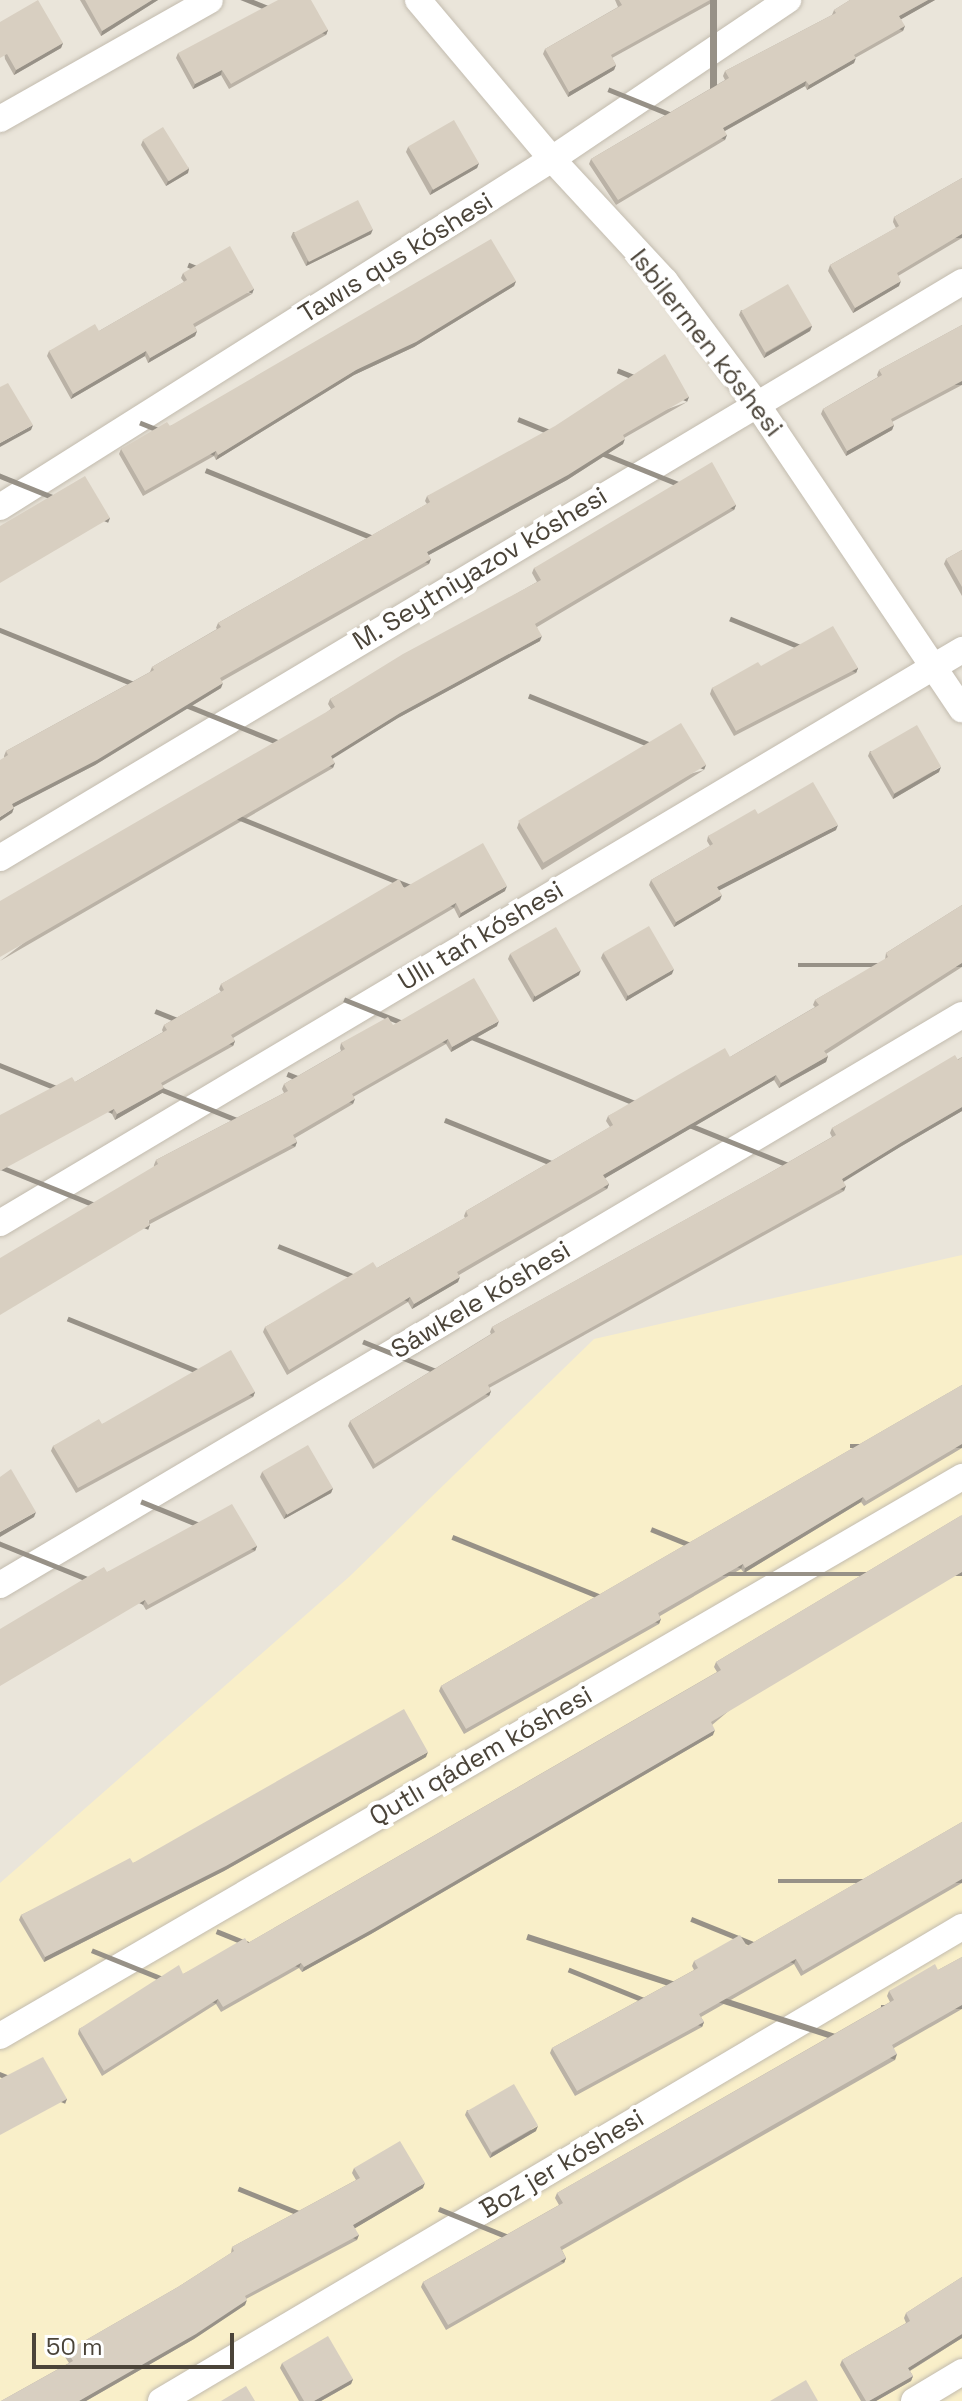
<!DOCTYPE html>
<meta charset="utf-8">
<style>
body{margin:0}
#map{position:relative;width:962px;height:2401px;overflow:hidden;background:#f6f3ec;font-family:"Space Grotesk",sans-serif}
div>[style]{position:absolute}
.residential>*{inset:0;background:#eae5da;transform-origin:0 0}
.sand>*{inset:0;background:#f9efc9}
.roads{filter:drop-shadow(0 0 2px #c2bbae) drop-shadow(0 0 2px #c2bbae)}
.street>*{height:26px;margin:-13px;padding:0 13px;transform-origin:13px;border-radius:13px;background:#fff}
.wall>*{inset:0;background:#bab2a6}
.shaded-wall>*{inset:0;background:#979187;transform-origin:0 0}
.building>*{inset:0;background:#d8cfc1;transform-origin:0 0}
span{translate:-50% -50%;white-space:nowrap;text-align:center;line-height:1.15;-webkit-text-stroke:8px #fff;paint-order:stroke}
.street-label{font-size:26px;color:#4b4439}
.scale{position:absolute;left:32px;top:2333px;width:202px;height:36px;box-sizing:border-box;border:4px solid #4b4439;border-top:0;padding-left:10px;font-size:24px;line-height:28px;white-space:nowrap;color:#4b4439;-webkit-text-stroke:6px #fff;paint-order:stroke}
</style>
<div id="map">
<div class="residential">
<i style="left:0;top:0;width:962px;height:2401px"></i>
</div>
<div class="sand">
<i style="clip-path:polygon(962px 1255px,962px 2401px,0 2401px,0 1883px,349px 1577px,594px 1339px)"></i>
</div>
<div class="roads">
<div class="street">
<i style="left:418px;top:0;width:208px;rotate:49.9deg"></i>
<i style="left:552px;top:159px;width:166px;rotate:47.2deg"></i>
<i style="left:665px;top:281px;width:152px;rotate:53.3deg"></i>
<i style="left:756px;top:403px;width:369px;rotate:56.1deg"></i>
<i style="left:0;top:119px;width:241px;rotate:-29.5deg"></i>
<i style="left:0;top:507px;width:653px;rotate:-32.23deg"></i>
<i style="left:552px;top:159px;width:285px;rotate:-34deg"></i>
<i style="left:0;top:858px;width:1121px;rotate:-30.91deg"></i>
<i style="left:0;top:1223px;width:1120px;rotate:-30.78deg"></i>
<i style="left:0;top:1585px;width:1118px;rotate:-30.65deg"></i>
<i style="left:0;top:2036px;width:1113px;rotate:-30.16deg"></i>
<i style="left:161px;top:2401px;width:931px;rotate:-30.62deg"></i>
<i style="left:914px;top:2401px;width:56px;rotate:-31.1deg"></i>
</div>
</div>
<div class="wall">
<i style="clip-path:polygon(80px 0,158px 0,101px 36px)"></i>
<i style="clip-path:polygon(615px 0,717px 0,612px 58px,616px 65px,614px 70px,568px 97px,543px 54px,545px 49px,618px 7px)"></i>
<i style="clip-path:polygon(850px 0,935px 0,901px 19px,903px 31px,855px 58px,854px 63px,807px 90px,805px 86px,725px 131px,725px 140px,616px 205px,589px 164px,591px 159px,725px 80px,723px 76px,725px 71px,832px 15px,834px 10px)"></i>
<i style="clip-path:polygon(0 22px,63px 43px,61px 48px,14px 75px,5px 59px)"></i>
<i style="clip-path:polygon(328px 30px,326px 35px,229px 89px,221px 75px,193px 89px,176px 58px,178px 53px)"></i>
<i style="clip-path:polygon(143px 140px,189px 168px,188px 173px,166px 186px,141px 145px)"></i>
<i style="clip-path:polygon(408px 147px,479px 163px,477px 168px,430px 195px,406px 152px)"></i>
<i style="clip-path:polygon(962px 178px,962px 238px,898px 276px,899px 286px,853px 313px,828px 271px,830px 265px,896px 228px,893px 222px,894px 217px)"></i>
<i style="clip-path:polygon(293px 232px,371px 234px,306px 266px,291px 237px)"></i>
<i style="clip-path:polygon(183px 273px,252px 294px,195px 327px,197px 331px,195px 336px,148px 363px,145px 356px,71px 399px,47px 356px,49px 351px,99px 331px,184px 282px,181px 278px)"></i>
<i style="clip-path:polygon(516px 281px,514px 286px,414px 347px,354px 375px,216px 460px,214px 456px,143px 496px,119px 454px,121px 449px,170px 426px)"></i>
<i style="clip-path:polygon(741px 310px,812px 326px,810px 331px,764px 358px,739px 315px)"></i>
<i style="clip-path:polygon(962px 325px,962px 385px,892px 422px,894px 425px,892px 430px,846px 456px,821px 414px,823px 409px,878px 377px,877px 375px,879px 370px)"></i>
<i style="clip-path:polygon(687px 402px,624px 438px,623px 444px,567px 480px,429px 555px,429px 564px,222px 681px,221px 688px,95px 765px,14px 807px,12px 813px,4px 756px,6px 751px,150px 672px,152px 667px,217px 629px,216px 628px,218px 623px,427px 504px,425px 501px,427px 496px)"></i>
<i style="clip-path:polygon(736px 505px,734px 510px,537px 627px,540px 641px,398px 718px,332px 758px,333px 768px,0 961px,331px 709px,328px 704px,330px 699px,537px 582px,532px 573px,534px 568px)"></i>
<i style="clip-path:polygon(962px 550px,962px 596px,944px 564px,946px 559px)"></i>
<i style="clip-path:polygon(761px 666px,858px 668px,856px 673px,734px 736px,710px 694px,712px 688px)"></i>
<i style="clip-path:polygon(870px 751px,939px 772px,893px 799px,868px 756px)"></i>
<i style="clip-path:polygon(704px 770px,542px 870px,517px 828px,519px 822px)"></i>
<i style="clip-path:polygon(758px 814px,836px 830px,719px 890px,720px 900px,674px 927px,649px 885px,651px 880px,710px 846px,707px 841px,708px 836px)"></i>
<i style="clip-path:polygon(404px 888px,505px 891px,459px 918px,454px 908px,233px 1038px,235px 1041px,233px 1046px,162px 1086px,164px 1088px,162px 1093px,115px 1120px,112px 1114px,75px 1082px,163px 1032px,162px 1030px,164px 1025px,221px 992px,219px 989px,221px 984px)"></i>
<i style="clip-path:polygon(962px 905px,962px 967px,826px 1054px,828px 1056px,826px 1062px,779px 1088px,774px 1080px,605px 1178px,609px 1184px,607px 1189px,459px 1275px,458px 1282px,412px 1309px,408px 1302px,287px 1375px,263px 1332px,265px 1327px,377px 1268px,465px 1218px,464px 1216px,466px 1211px,610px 1127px,606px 1121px,608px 1116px,730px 1057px,815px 1007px,813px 1005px,815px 1000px,885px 960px,886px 953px)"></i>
<i style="clip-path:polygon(603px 953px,672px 974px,626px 1001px,601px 958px)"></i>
<i style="clip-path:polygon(510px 954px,579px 975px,533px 1002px,508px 959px)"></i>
<i style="clip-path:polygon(393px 1025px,497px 1026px,451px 1052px,446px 1044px,353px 1097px,353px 1104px,295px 1138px,297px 1142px,295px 1147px,150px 1224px,148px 1230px,154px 1165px,156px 1160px,284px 1093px,282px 1089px,284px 1084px,341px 1051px,340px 1048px,341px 1043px)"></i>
<i style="clip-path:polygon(962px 1057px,962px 1111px,900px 1147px,843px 1181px,844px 1191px,489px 1388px,491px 1391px,489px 1396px,373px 1469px,348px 1426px,350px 1421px,491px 1334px,490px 1332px,492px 1327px,766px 1175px,832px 1137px,830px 1133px,832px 1128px)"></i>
<i style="clip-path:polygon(962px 1385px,962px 1448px,864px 1506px,861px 1502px,744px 1573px,741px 1569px,660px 1616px,659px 1624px,464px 1734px,439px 1691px,441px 1686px)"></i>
<i style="clip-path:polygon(255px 1392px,253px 1397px,76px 1493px,51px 1451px,53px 1446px,102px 1424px)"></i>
<i style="clip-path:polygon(262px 1472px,333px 1488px,331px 1493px,284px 1519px,260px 1477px)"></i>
<i style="clip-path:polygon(962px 1515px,712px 1725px,713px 1735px,371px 1934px,302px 1972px,299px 1968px,221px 2012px,216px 2004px,102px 2076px,78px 2034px,79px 2029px,183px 1974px,248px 1943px,717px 1672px,714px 1667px,716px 1662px)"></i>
<i style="clip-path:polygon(257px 1546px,255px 1551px,146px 1610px,143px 1605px,107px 1572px)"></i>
<i style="clip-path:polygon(426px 1757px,224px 1871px,44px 1962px,19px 1920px,21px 1915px,133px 1863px)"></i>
<i style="clip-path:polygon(962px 1822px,962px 1883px,801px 1976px,794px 1964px,701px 2017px,704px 2022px,702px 2027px,575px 2096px,550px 2053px,552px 2048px,694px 1970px,692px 1966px,694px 1961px,747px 1946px)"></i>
<i style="clip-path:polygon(962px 1957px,962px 2009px,894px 2048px,895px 2060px,562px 2250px,566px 2258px,564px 2263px,446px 2330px,421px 2287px,423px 2282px,559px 2205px,555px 2198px,557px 2193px,890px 2002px,887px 1996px,889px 1991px,938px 1970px)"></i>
<i style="clip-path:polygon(467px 2110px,536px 2131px,490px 2158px,465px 2115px)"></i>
<i style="clip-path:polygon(354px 2168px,423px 2188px,355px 2228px,357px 2240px,246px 2299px,245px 2305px,194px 2339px,86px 2401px,1px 2401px,69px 2363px,65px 2357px,67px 2351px,178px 2287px,231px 2253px,232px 2247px,356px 2180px,352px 2173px)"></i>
<i style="clip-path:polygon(962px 2277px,962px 2338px,910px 2371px,913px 2376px,911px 2381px,876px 2401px,861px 2401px,840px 2365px,842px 2360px,906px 2323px,904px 2318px,906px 2313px)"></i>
<i style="clip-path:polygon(282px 2363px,353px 2379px,351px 2384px,321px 2401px,299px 2401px,280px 2368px)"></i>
</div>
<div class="shaded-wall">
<i style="clip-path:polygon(152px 0,158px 0,101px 36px,102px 31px)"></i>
<i style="left:710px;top:0;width:7px;height:113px"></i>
<i style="clip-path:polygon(928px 0,935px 0,898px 21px,899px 16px)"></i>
<i style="left:905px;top:26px;width:5px;height:59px;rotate:112deg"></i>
<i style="left:328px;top:30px;width:5px;height:111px;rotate:112deg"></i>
<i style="clip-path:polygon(63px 43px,61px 48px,14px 75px,16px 70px)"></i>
<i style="clip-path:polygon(856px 58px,854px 63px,807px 90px,809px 85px)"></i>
<i style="clip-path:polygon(616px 65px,614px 70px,568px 97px,569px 92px)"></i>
<i style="clip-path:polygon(222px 70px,221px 75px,193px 89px,195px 84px)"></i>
<i style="clip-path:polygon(806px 81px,805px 86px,721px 133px,723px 128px)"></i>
<i style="left:727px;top:135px;width:5px;height:127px;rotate:112deg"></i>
<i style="clip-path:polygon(479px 163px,477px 168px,430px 195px,432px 190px)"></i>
<i style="clip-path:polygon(189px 168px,188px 173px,166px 186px,168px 181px)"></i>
<i style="clip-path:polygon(373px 229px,371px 234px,306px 266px,308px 260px)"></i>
<i style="left:962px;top:234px;width:4px;height:76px;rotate:90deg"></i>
<i style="clip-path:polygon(516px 281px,514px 286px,414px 347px,354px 375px,216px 460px,218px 455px,356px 370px)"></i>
<i style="clip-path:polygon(901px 281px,899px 286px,853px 313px,855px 308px)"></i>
<i style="left:254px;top:289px;width:5px;height:70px;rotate:112deg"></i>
<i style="clip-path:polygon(812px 326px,810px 331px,764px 358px,766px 353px)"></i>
<i style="clip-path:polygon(197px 331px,195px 336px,148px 363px,150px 358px)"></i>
<i style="clip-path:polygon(146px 351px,145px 356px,71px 399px,73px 394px)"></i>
<i style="left:962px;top:381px;width:4px;height:81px;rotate:90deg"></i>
<i style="left:689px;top:397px;width:5px;height:76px;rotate:112deg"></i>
<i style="clip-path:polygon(33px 425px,31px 430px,0 447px,0 443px)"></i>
<i style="clip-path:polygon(894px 425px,892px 430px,846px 456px,847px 451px)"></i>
<i style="clip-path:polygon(625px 439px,623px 444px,567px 480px,425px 557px,427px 552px)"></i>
<i style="left:216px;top:451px;width:5px;height:81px;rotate:112deg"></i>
<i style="left:736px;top:505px;width:5px;height:234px;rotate:112deg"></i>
<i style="left:110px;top:518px;width:5px;height:128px;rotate:112deg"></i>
<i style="left:431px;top:559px;width:5px;height:242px;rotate:112deg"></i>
<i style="clip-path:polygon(542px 636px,540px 641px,398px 718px,329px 761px,331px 756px,400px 713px)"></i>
<i style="left:858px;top:668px;width:5px;height:137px;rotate:112deg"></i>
<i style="clip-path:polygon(223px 683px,221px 688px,95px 765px,10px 809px,12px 804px)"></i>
<i style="left:335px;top:763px;width:5px;height:387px;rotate:112deg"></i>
<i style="left:706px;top:765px;width:5px;height:190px;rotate:112deg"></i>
<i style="clip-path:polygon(941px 767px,939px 772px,893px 799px,894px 794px)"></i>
<i style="clip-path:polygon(14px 808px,12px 813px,0 821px,0 817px)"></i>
<i style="clip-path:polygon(838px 825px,836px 830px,716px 892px,717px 887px)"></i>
<i style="clip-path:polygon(507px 886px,505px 891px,459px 918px,461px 913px)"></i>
<i style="clip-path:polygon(722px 895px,720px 900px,674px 927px,676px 922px)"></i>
<i style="left:456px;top:903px;width:5px;height:261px;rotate:112deg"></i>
<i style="left:962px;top:963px;width:4px;height:164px;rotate:90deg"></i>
<i style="clip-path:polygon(674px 969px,672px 974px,626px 1001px,627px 996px)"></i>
<i style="clip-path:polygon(581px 970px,579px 975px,533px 1002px,534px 996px)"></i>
<i style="clip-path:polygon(499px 1021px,497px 1026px,451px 1052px,452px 1047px)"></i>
<i style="left:448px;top:1039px;width:5px;height:111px;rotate:112deg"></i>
<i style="left:235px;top:1041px;width:5px;height:85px;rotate:112deg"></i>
<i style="clip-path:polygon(828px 1056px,826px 1062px,779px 1088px,781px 1083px)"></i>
<i style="clip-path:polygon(776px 1075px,774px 1080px,602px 1180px,603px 1175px)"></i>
<i style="clip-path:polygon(164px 1088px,162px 1093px,115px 1120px,117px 1114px)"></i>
<i style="left:355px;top:1099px;width:5px;height:72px;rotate:112deg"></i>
<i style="clip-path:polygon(962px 1107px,962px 1111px,900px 1147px,840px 1184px,842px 1179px,902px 1142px)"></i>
<i style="left:114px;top:1109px;width:5px;height:130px;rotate:112deg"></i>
<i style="left:297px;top:1142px;width:5px;height:169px;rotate:112deg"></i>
<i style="left:609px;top:1184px;width:5px;height:176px;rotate:112deg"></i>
<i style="left:846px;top:1186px;width:5px;height:410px;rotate:112deg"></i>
<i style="left:150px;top:1225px;width:5px;height:175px;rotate:112deg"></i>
<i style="clip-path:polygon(460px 1277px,458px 1282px,412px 1309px,414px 1304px)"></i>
<i style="left:410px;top:1297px;width:5px;height:141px;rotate:112deg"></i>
<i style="left:491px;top:1391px;width:5px;height:137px;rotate:112deg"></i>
<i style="left:255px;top:1392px;width:5px;height:201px;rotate:112deg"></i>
<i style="left:962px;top:1444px;width:4px;height:112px;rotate:90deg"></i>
<i style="clip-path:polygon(333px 1488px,331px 1493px,284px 1519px,286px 1514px)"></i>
<i style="clip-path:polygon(863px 1497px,861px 1502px,744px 1573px,745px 1568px)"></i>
<i style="clip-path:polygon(36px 1512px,34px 1517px,0 1537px,0 1532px)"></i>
<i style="left:257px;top:1546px;width:5px;height:124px;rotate:112deg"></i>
<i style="left:743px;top:1564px;width:5px;height:98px;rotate:112deg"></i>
<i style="left:962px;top:1572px;width:4px;height:292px;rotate:90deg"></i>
<i style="left:145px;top:1600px;width:5px;height:169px;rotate:112deg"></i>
<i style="left:661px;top:1619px;width:5px;height:224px;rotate:112deg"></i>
<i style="clip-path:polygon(715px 1730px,713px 1735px,371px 1934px,302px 1972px,304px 1967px)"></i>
<i style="clip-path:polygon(428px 1752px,426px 1757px,224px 1871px,44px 1962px,45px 1957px)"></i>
<i style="left:962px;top:1879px;width:4px;height:184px;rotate:90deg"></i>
<i style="left:796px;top:1959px;width:5px;height:112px;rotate:112deg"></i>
<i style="left:301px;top:1963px;width:5px;height:90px;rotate:112deg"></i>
<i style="left:218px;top:1999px;width:5px;height:135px;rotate:112deg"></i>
<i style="left:962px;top:2005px;width:4px;height:81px;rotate:90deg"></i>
<i style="left:704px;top:2022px;width:5px;height:145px;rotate:112deg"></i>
<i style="left:897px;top:2054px;width:6px;height:388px;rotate:108deg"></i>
<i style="left:67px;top:2099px;width:5px;height:76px;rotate:112deg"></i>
<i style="clip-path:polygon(538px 2126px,536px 2131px,490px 2158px,492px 2153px)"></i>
<i style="clip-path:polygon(425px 2183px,423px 2188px,352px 2230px,353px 2225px)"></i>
<i style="left:359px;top:2235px;width:5px;height:129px;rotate:112deg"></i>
<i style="left:566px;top:2258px;width:5px;height:136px;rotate:112deg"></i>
<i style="clip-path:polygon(247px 2300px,245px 2305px,194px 2339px,86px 2401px,79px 2401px)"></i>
<i style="clip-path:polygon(962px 2334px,962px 2338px,906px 2373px,908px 2368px)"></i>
<i style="clip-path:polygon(913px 2376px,911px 2381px,876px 2401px,869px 2401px)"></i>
<i style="clip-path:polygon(353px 2379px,351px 2384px,321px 2401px,314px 2401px)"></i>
</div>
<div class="building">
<i style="clip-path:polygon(38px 0,63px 43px,16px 70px,7px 54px,0 58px,0 22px)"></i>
<i style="clip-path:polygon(85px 0,152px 0,102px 31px)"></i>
<i style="clip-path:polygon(278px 0,311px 0,328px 30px,231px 84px,222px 70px,195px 84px,178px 53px)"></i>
<i style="clip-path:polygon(619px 0,710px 0,611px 55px,616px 65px,569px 92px,545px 49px,622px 5px)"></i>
<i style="clip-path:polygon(850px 0,928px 0,899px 16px,905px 26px,854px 55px,856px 58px,809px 85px,806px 81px,723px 128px,727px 135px,618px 200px,591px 159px,729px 78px,725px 71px,836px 13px,834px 10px)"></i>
<i style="left:454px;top:120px;width:50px;height:53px;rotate:60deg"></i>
<i style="left:163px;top:127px;width:49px;height:24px;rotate:58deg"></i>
<i style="clip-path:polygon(962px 178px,962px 234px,897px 273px,901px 281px,855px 308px,830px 265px,899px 226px,894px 217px)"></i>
<i style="left:358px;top:200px;width:33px;height:72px;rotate:63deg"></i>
<i style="clip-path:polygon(491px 239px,516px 281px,416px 342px,356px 370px,218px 455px,216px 451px,145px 491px,121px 449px,167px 422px,170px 426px)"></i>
<i style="clip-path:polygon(230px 246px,254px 289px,193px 324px,197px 331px,150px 358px,146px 351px,73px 394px,49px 351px,95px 324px,99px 331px,187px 280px,183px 273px)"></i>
<i style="left:788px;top:284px;width:48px;height:54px;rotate:60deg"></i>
<i style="clip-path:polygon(962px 325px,962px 381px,891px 419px,894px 425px,847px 451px,823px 409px,882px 375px,879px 370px)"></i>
<i style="clip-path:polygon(665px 354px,689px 397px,623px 435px,625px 439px,568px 475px,427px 552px,431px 559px,220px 678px,223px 683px,97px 760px,12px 804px,14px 808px,0 817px,0 760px,8px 755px,6px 751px,154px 670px,152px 667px,221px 627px,218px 623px,430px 502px,427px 496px,555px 426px)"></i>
<i style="clip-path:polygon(8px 383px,33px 425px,0 443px,0 387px)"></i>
<i style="clip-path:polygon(712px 462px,736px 505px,535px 624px,542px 636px,400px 713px,331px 756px,335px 763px,0 957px,0 901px,335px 707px,330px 699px,403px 654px,541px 580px,534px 568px)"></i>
<i style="clip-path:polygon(85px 476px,110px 518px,0 583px,0 526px)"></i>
<i style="clip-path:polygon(962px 550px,962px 587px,946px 559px)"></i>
<i style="clip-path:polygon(833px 626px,858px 668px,736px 731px,712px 688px,758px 662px,761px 666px)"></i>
<i style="left:681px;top:723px;width:49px;height:190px;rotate:59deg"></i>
<i style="left:917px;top:725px;width:48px;height:54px;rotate:60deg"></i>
<i style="clip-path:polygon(813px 782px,838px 825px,717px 887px,722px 895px,676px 922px,651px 880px,713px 844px,708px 836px,755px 809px,758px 814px)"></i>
<i style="clip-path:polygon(483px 843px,507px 886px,461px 913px,456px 903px,231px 1035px,235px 1041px,161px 1083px,164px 1088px,117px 1114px,114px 1109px,0 1171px,0 1115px,72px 1077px,75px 1082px,167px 1030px,164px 1025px,224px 990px,221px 984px,399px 879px,404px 888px)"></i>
<i style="clip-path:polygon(962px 905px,962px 963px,824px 1051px,828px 1056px,781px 1083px,776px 1075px,603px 1175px,609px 1184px,457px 1272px,460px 1277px,414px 1304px,410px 1297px,289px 1370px,265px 1327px,373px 1262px,377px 1268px,468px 1216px,466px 1211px,613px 1125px,608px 1116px,678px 1075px,725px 1048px,730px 1057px,819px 1005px,815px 1000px,888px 957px,886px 953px)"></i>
<i style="left:649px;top:926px;width:50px;height:53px;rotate:60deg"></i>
<i style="left:556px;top:927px;width:50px;height:53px;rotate:60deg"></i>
<i style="clip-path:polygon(474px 978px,499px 1021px,452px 1047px,448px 1039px,352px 1094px,355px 1099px,293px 1135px,297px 1142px,148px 1221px,150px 1225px,0 1315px,0 1258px,158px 1164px,156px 1160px,288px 1091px,284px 1084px,345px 1049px,341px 1043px,388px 1017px,393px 1025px)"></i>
<i style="clip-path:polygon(955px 1055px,958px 1060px,962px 1057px,962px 1107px,902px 1142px,842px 1179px,846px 1186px,488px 1385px,491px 1391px,375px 1464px,350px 1421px,495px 1332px,492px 1327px,766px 1175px,836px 1135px,832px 1128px)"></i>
<i style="clip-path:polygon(231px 1350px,255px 1392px,78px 1488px,53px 1446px,99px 1419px,102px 1424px)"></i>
<i style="clip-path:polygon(962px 1385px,962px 1444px,866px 1501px,863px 1497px,745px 1568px,743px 1564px,658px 1613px,661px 1619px,466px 1729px,441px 1686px)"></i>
<i style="left:308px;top:1445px;width:50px;height:53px;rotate:60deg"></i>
<i style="clip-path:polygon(11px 1469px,36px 1512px,0 1532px,0 1477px)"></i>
<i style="clip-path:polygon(232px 1504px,257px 1546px,148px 1605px,145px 1600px,0 1686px,0 1629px,104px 1567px,107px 1572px)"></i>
<i style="clip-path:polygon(962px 1515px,962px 1572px,711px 1722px,715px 1730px,373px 1929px,304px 1967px,301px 1963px,223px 2007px,218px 1999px,104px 2071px,79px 2029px,179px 1965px,183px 1974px,245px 1938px,248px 1943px,721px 1670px,716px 1662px)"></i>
<i style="clip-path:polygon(404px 1709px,428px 1752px,226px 1866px,45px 1957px,21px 1915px,130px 1858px,133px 1863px)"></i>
<i style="clip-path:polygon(962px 1822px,962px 1879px,803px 1971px,796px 1959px,699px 2014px,704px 2022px,577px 2091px,552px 2048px,698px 1968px,694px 1961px,740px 1935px,747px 1946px)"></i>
<i style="clip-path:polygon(962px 1957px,962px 2005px,892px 2045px,897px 2054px,560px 2247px,566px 2258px,448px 2325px,423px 2282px,563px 2203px,557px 2193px,894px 2000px,889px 1991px,935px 1964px,938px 1970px)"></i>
<i style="clip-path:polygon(43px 2057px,67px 2099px,0 2135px,0 2079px)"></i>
<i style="left:514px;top:2084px;width:48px;height:54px;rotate:60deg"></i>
<i style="clip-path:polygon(400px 2141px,425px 2183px,353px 2225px,359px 2235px,245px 2296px,247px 2300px,196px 2334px,79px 2401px,1px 2401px,73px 2361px,67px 2351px,178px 2287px,234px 2251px,232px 2247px,360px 2178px,354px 2168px)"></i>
<i style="clip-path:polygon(962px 2277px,962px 2334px,908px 2368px,913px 2376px,869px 2401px,866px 2401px,842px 2360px,910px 2321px,906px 2313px)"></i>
<i style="clip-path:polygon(328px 2336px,353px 2379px,314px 2401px,304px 2401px,282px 2363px)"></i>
<i style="clip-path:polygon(806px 2380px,818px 2401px,770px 2401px)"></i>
<i style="clip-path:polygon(246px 2386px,255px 2401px,221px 2401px)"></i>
</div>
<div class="street-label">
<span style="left:396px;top:258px;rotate:-32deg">Tawıs qus kóshesi</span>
<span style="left:706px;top:343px;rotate:52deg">Isbilermen kóshesi</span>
<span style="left:480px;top:569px;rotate:-31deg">M. Seytniyazov kóshesi</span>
<span style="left:481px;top:936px;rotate:-31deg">Ullı tań kóshesi</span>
<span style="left:481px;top:1300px;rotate:-31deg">Sáwkele kóshesi</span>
<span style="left:481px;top:1756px;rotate:-30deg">Qutlı qádem kóshesi</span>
<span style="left:562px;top:2164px;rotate:-31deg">Boz jer kóshesi</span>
</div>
<div class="scale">50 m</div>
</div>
